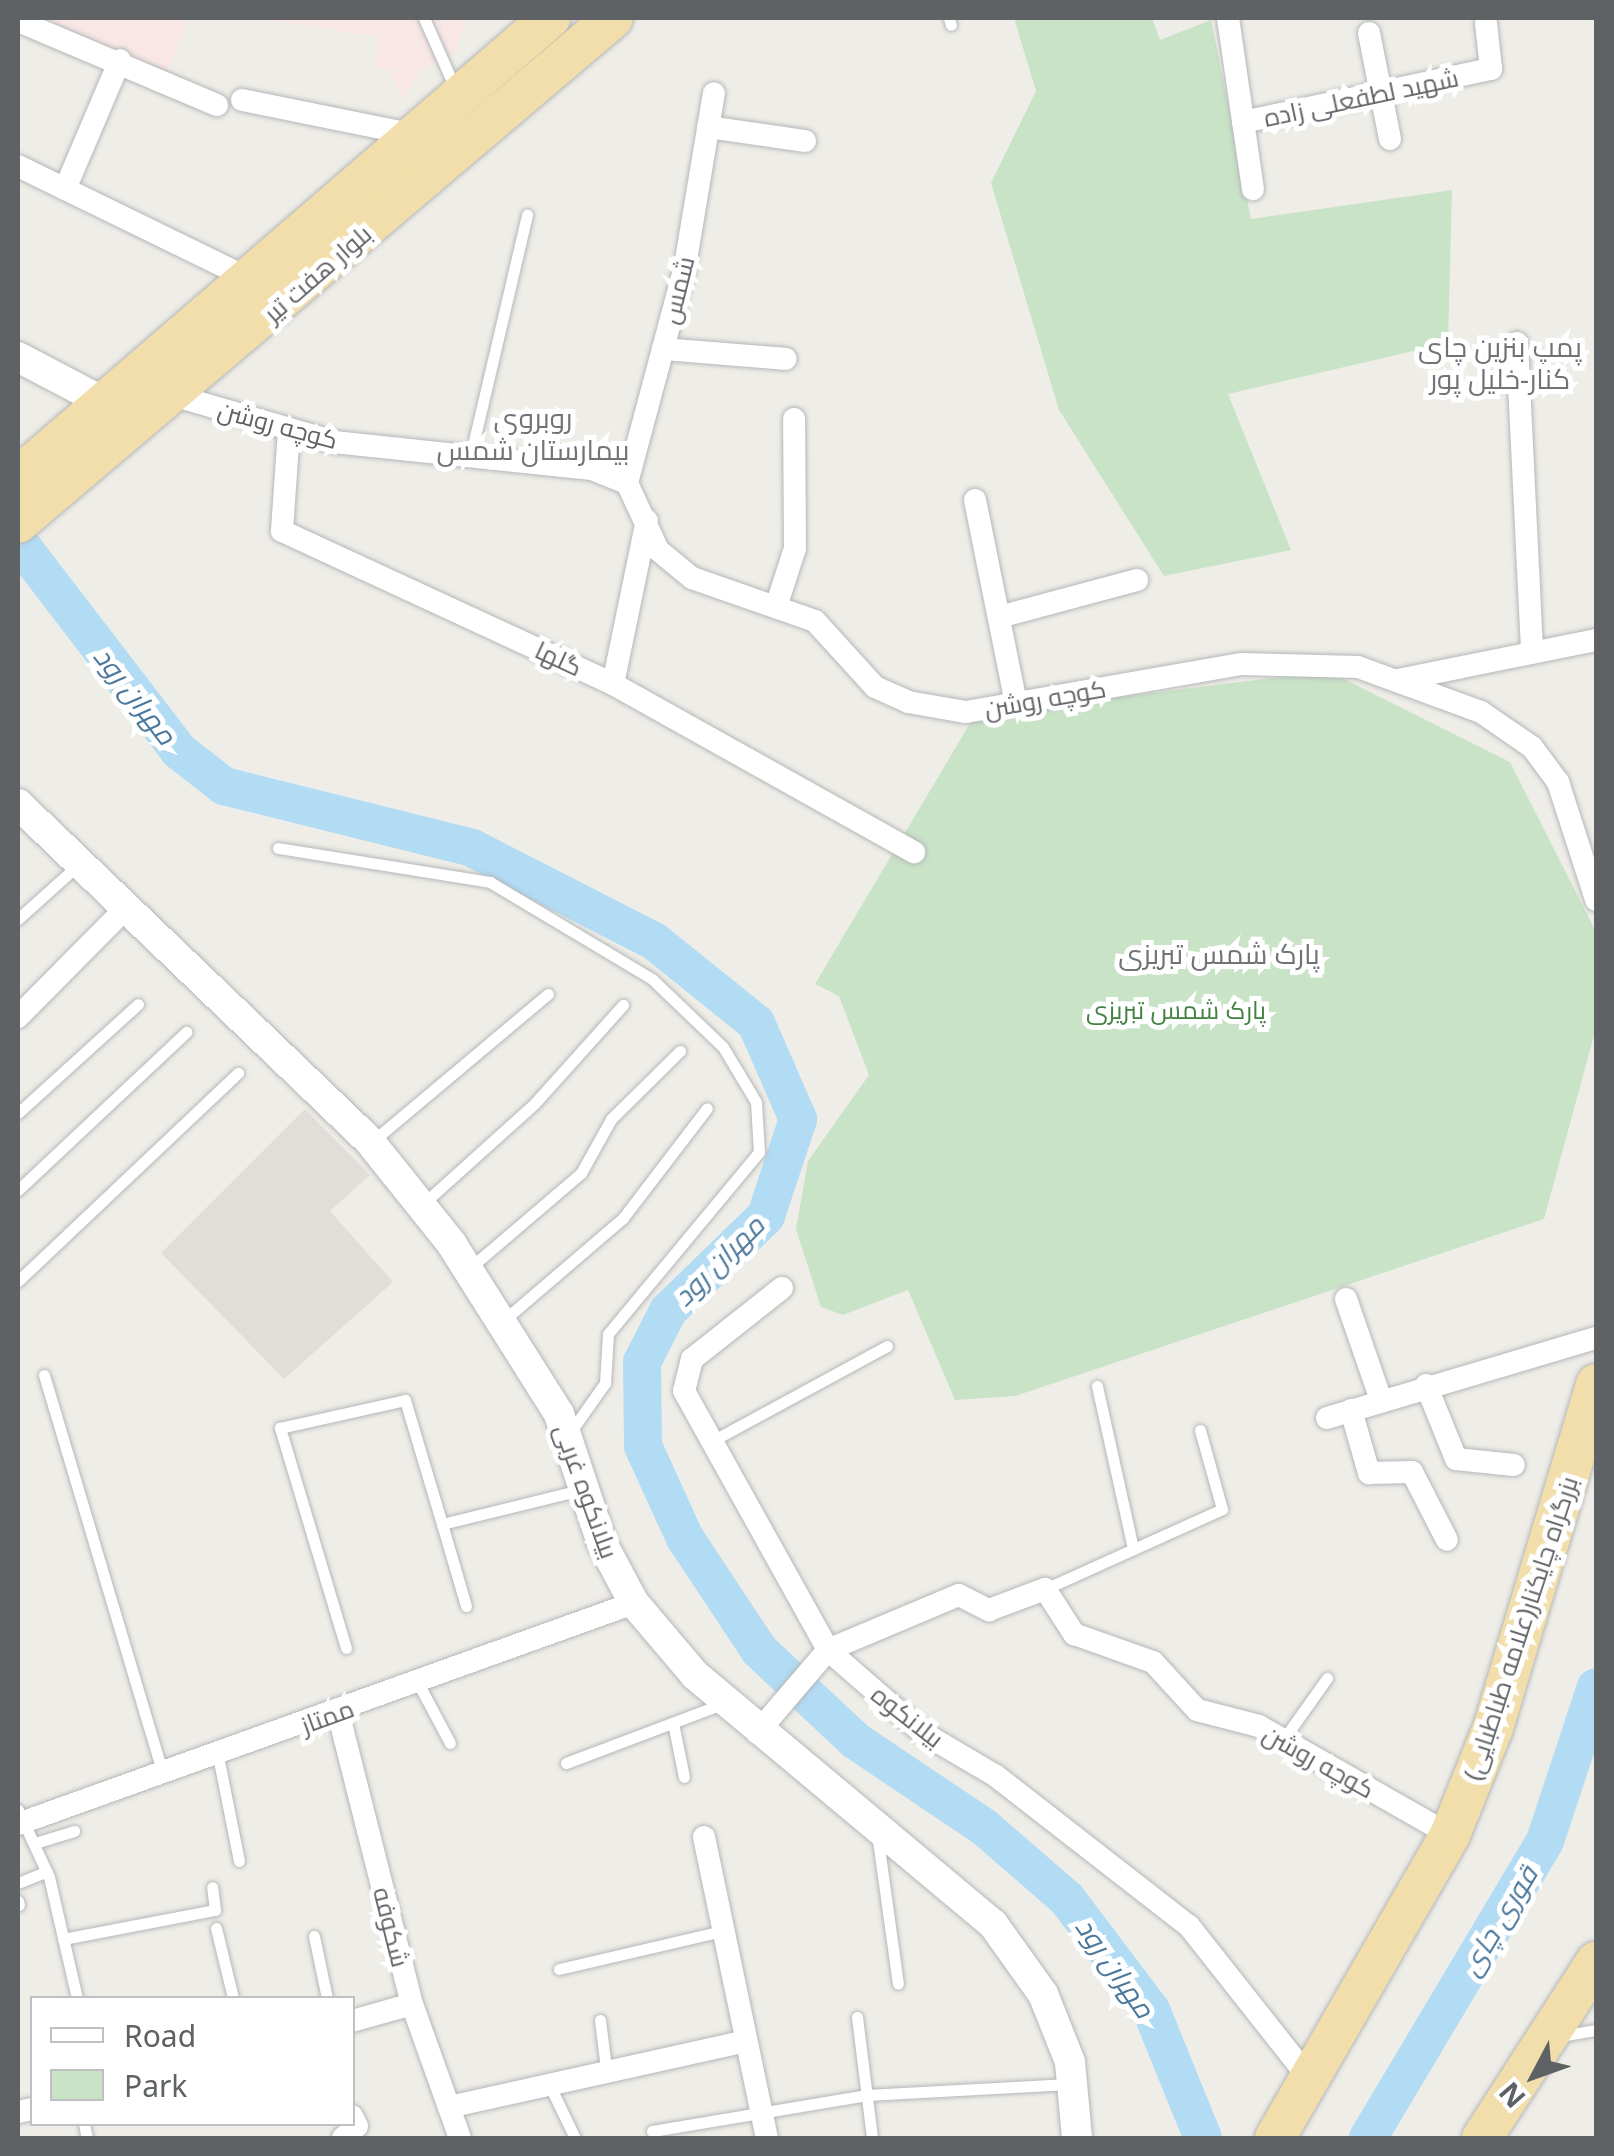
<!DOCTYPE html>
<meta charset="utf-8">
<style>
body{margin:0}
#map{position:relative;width:1614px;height:2156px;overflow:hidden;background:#efede7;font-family:"Noto Sans",Cairo,sans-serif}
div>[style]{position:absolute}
.education>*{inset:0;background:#e1ded9}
.medical>*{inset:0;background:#f9e7e6}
.green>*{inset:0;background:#c9e3c7}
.river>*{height:38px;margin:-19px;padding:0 19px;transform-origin:19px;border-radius:19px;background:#b2dbf4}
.roads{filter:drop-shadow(0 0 2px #b4b7ba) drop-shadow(0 0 2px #b4b7ba)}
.service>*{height:11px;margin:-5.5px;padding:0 5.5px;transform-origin:5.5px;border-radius:5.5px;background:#fff}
.minor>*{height:22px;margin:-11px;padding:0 11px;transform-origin:11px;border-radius:11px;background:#fff}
.tertiary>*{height:30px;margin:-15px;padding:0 15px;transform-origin:15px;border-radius:15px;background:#fff}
.trunk>*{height:40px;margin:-20px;padding:0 20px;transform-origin:20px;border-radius:20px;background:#f2deaa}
span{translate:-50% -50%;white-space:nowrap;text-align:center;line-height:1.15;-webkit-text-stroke:10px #fff;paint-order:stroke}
.street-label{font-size:25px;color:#5f6265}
.park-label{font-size:25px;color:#428142}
.neighbourhood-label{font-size:28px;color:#707477}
.water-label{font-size:28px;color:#4c789c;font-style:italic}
.frame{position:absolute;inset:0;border:20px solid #5f6265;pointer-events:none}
.legend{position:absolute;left:30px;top:1996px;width:325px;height:130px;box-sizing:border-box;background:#fff;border:2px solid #bfc0c1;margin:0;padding:12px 18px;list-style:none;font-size:30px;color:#5f6265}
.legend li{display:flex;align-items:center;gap:20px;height:50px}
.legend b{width:50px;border:2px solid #bfc0c1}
.north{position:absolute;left:1484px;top:2026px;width:100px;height:100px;-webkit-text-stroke:8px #fff;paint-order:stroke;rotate:229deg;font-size:28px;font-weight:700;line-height:40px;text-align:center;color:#5f6265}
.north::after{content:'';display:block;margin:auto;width:35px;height:45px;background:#5f6265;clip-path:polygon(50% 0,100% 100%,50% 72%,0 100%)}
</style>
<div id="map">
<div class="education">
<i style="clip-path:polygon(305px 1109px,370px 1175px,330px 1211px,393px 1282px,284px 1379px,161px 1253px)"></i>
</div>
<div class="medical">
<i style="clip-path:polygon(33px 18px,190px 18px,166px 72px)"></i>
<i style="clip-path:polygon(256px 18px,460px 18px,464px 29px,456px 51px,422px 70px,402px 99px,390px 70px,374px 69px,379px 37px)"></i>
</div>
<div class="green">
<i style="clip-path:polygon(1014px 18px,1152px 18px,1160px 40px,1211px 20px,1251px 219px,1452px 190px,1448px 343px,1228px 394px,1291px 550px,1164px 576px,1059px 410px,991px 183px,1036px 91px)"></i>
<i style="clip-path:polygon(1328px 671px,1510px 762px,1596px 932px,1596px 1028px,1544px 1219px,1015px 1396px,955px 1400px,908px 1290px,843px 1315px,821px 1307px,796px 1229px,808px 1161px,869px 1075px,839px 996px,815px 984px,975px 715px)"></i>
</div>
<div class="river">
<i style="left:18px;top:541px;width:265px;rotate:52.5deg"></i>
<i style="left:179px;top:751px;width:57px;rotate:37.9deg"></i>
<i style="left:224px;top:786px;width:256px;rotate:14deg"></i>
<i style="left:472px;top:848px;width:204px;rotate:27.1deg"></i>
<i style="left:654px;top:941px;width:131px;rotate:38.8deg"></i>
<i style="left:756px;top:1023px;width:105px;rotate:66.4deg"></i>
<i style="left:798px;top:1119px;width:102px;rotate:108.3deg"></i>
<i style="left:766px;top:1216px;width:136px;rotate:135.9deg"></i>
<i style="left:668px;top:1311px;width:57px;rotate:117deg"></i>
<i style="left:642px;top:1362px;width:84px;rotate:89.3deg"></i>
<i style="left:643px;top:1446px;width:101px;rotate:65.5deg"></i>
<i style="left:685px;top:1538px;width:134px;rotate:56.5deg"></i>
<i style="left:759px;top:1650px;width:133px;rotate:43.2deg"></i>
<i style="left:856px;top:1741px;width:154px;rotate:33.9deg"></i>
<i style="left:984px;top:1827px;width:110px;rotate:40.9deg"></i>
<i style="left:1067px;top:1899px;width:139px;rotate:52.9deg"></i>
<i style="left:1151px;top:2010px;width:138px;rotate:67.9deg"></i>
<i style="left:1368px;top:2138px;width:346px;rotate:-59.2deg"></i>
<i style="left:1545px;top:1841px;width:162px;rotate:-71.7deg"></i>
</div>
<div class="roads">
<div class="service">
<i style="left:424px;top:18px;width:77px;rotate:66.1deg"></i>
<i style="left:949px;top:18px;width:7px;rotate:74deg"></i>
<i style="left:470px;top:458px;width:250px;rotate:-76.8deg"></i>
<i style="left:278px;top:848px;width:215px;rotate:9.1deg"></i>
<i style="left:490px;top:882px;width:189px;rotate:30.9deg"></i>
<i style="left:652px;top:979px;width:98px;rotate:43.8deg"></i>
<i style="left:723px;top:1047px;width:64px;rotate:59deg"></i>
<i style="left:756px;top:1102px;width:50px;rotate:86.6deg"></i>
<i style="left:759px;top:1152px;width:236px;rotate:129.7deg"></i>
<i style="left:608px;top:1334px;width:49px;rotate:93.5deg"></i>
<i style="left:605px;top:1383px;width:62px;rotate:125.2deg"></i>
<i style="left:18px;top:919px;width:81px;rotate:-42deg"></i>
<i style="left:18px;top:1113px;width:162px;rotate:-42.2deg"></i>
<i style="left:374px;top:1140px;width:227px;rotate:-40deg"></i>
<i style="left:18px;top:1190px;width:231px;rotate:-43.2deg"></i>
<i style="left:424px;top:1203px;width:149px;rotate:-42deg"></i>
<i style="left:535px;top:1103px;width:132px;rotate:-48.1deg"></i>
<i style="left:471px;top:1267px;width:145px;rotate:-40.5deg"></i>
<i style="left:581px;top:1173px;width:62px;rotate:-60.9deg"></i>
<i style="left:611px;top:1119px;width:97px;rotate:-44.6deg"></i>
<i style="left:18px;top:1281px;width:303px;rotate:-43.4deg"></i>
<i style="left:504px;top:1320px;width:157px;rotate:-40.6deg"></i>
<i style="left:623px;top:1218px;width:138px;rotate:-52.6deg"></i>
<i style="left:44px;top:1375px;width:417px;rotate:73.4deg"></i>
<i style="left:1097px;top:1386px;width:167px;rotate:77.5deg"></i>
<i style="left:712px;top:1441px;width:199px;rotate:-28.5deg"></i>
<i style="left:1045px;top:1589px;width:194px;rotate:-24.3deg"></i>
<i style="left:1222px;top:1509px;width:82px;rotate:-105.6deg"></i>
<i style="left:466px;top:1606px;width:85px;rotate:-106.3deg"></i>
<i style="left:442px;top:1524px;width:142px;rotate:-13.8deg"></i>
<i style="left:346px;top:1648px;width:230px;rotate:-106.7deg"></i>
<i style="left:280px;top:1428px;width:128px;rotate:-12.6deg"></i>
<i style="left:405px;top:1400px;width:129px;rotate:73.4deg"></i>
<i style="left:418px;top:1683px;width:68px;rotate:61.9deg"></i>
<i style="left:673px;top:1723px;width:55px;rotate:78.5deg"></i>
<i style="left:1283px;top:1740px;width:76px;rotate:-54.6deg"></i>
<i style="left:218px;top:1756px;width:107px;rotate:78.7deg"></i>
<i style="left:566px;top:1763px;width:170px;rotate:-20.7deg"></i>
<i style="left:18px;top:1810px;width:74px;rotate:65.2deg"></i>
<i style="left:49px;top:1877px;width:124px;rotate:77deg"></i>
<i style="left:877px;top:1833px;width:152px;rotate:82.1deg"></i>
<i style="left:35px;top:1843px;width:41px;rotate:-17.1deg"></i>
<i style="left:18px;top:1883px;width:31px;rotate:-22deg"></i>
<i style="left:18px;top:1901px;width:4px;rotate:76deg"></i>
<i style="left:216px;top:1928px;width:72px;rotate:76.3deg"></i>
<i style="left:314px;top:1936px;width:63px;rotate:78.2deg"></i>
<i style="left:63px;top:1939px;width:155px;rotate:-10.8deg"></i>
<i style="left:215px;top:1910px;width:23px;rotate:-97deg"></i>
<i style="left:559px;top:1969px;width:167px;rotate:-13.1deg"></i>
<i style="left:857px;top:2017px;width:122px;rotate:82.9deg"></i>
<i style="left:600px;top:2020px;width:48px;rotate:82.9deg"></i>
<i style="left:1561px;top:2036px;width:36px;rotate:-10deg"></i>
<i style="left:548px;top:2082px;width:62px;rotate:64.3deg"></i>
<i style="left:84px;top:2124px;width:14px;rotate:78deg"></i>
<i style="left:652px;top:2131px;width:218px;rotate:-9.5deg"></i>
<i style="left:867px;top:2095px;width:202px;rotate:-3.1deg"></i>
</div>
<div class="minor">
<i style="left:1228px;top:18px;width:173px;rotate:81.7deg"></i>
<i style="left:18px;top:21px;width:216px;rotate:22.9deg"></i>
<i style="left:1369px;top:33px;width:108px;rotate:78.8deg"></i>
<i style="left:242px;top:100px;width:177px;rotate:11.4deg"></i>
<i style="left:1243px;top:122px;width:254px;rotate:-12.1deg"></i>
<i style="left:1491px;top:69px;width:46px;rotate:-96.2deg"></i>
<i style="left:708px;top:127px;width:98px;rotate:8.2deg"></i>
<i style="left:18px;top:166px;width:258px;rotate:26deg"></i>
<i style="left:65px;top:189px;width:140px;rotate:-66.9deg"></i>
<i style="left:1517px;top:343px;width:310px;rotate:87.2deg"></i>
<i style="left:663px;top:349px;width:123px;rotate:4.6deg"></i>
<i style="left:176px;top:396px;width:165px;rotate:16.2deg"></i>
<i style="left:334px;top:442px;width:259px;rotate:6deg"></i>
<i style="left:592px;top:469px;width:38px;rotate:22deg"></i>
<i style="left:627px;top:483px;width:74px;rotate:65.2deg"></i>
<i style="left:658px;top:550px;width:44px;rotate:39.5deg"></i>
<i style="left:692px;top:578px;width:130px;rotate:19.3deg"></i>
<i style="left:815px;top:621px;width:89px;rotate:47.7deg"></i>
<i style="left:875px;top:687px;width:36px;rotate:24deg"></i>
<i style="left:908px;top:702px;width:59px;rotate:9.8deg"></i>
<i style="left:966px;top:712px;width:280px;rotate:-9.9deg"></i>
<i style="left:1242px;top:664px;width:116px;rotate:1.5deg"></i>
<i style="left:1358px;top:667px;width:131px;rotate:20.1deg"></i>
<i style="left:1481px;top:712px;width:62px;rotate:34.5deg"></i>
<i style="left:1532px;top:747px;width:44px;rotate:53.4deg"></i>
<i style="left:1558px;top:782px;width:124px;rotate:72.1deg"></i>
<i style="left:289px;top:430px;width:101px;rotate:94deg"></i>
<i style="left:282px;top:531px;width:365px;rotate:24.8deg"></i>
<i style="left:613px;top:684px;width:345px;rotate:29.2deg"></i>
<i style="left:627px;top:483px;width:225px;rotate:-75deg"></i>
<i style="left:685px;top:266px;width:175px;rotate:-80.5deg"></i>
<i style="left:975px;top:500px;width:207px;rotate:78.6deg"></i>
<i style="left:776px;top:607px;width:62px;rotate:-72.1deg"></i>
<i style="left:795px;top:548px;width:129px;rotate:-90.4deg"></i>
<i style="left:999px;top:617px;width:143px;rotate:-15deg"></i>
<i style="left:1398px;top:680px;width:202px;rotate:-11.4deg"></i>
<i style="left:613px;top:684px;width:167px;rotate:-78.3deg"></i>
<i style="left:18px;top:1017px;width:151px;rotate:-45.3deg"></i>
<i style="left:782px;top:1288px;width:115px;rotate:141.7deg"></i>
<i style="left:692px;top:1359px;width:33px;rotate:104deg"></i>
<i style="left:684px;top:1391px;width:296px;rotate:60.9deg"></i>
<i style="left:828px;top:1650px;width:126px;rotate:41.1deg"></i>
<i style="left:923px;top:1733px;width:85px;rotate:30.5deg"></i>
<i style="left:996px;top:1776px;width:244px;rotate:37.9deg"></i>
<i style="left:1189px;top:1926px;width:195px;rotate:51.7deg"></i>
<i style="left:1346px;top:1299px;width:107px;rotate:70.9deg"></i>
<i style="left:1426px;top:1385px;width:80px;rotate:67.9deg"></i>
<i style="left:1456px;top:1459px;width:58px;rotate:5.9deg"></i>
<i style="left:1351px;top:1410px;width:66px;rotate:74.1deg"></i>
<i style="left:1369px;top:1473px;width:43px;rotate:-1.3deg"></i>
<i style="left:1412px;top:1472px;width:76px;rotate:62.8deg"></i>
<i style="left:1327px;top:1418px;width:281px;rotate:-16.6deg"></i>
<i style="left:338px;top:1712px;width:301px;rotate:75.8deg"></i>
<i style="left:412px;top:2004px;width:142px;rotate:70.3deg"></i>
<i style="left:757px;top:1733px;width:109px;rotate:-49.5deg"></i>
<i style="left:828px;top:1650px;width:142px;rotate:-22.8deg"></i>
<i style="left:959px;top:1595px;width:34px;rotate:27deg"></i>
<i style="left:989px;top:1610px;width:60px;rotate:-20.6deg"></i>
<i style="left:1045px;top:1589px;width:54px;rotate:57.2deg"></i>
<i style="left:1074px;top:1634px;width:84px;rotate:19.5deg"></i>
<i style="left:1153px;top:1662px;width:65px;rotate:47.5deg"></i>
<i style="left:1197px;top:1710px;width:64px;rotate:14.5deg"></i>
<i style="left:1259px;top:1726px;width:220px;rotate:29.7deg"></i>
<i style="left:18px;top:1824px;width:654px;rotate:-19.74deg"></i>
<i style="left:704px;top:1837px;width:308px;rotate:78.2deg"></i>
<i style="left:352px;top:2021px;width:62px;rotate:-15.8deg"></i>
<i style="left:449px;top:2107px;width:304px;rotate:-12.5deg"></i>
<i style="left:18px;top:2112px;width:14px;rotate:-12deg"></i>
<i style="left:343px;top:2138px;width:18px;rotate:-41deg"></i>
<i style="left:357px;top:2126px;width:11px;rotate:-117deg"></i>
</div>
<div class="tertiary">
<i style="left:18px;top:357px;width:101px;rotate:27.8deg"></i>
<i style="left:18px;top:804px;width:489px;rotate:43.8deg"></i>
<i style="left:371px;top:1143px;width:128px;rotate:51.3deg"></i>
<i style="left:451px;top:1243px;width:202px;rotate:57.7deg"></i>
<i style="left:559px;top:1414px;width:136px;rotate:71.6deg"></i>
<i style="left:602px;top:1543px;width:68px;rotate:61.9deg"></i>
<i style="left:634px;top:1603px;width:94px;rotate:49.7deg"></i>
<i style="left:695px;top:1675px;width:388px;rotate:39.9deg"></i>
<i style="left:993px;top:1924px;width:86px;rotate:54.5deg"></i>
<i style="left:1043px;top:1994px;width:73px;rotate:68.3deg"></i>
<i style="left:1070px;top:2062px;width:76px;rotate:84.7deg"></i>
</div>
<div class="trunk">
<i style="left:18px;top:477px;width:703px;rotate:-40.79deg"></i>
<i style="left:18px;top:523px;width:780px;rotate:-40.32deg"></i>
<i style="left:1275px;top:2138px;width:350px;rotate:-60deg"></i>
<i style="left:1450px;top:1835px;width:115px;rotate:-68.1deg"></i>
<i style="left:1493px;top:1728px;width:359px;rotate:-73.3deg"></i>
<i style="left:1482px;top:2138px;width:210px;rotate:-57.1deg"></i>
</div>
</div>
<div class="street-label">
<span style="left:1361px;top:97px;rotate:-12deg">شهید لطفعلی زاده</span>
<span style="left:317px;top:273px;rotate:-41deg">بلوار هفت تیر</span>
<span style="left:677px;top:290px;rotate:-76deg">شمس</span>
<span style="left:278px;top:424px;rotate:15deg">کوچه روشن</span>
<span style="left:559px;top:658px;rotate:25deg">گلها</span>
<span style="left:1045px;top:698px;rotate:-10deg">کوچه روشن</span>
<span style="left:587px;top:1491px;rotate:70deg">بیلانکوه غربی</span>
<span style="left:1520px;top:1628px;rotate:-72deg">بزرگراه چایکنار(علامه طباطبایی)</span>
<span style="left:327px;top:1716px;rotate:-20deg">ممتاز</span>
<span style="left:908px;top:1716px;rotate:38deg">بیلانکوه</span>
<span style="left:1319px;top:1761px;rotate:29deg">کوچه روشن</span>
<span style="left:392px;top:1927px;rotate:76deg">شکوفه</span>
</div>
<div class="park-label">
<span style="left:1176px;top:1009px">پارک شمس تبریزی</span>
</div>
<div class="neighbourhood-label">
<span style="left:1500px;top:362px">پمپ بنزین چای<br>کنار-خلیل پور</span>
<span style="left:533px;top:433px">روبروی<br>بیمارستان شمس</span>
<span style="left:1219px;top:953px">پارک شمس تبریزی</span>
</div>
<div class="water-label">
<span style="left:136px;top:695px;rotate:52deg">مهران رود</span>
<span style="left:718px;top:1260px;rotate:-45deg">مهران رود</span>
<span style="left:1498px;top:1920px;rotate:-59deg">قوری چای</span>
<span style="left:1116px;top:1967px;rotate:55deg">مهران رود</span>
</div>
<div class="frame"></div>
<ul class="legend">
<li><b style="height:12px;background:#fff"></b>Road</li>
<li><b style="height:28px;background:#c9e3c7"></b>Park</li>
</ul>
<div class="north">N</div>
</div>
